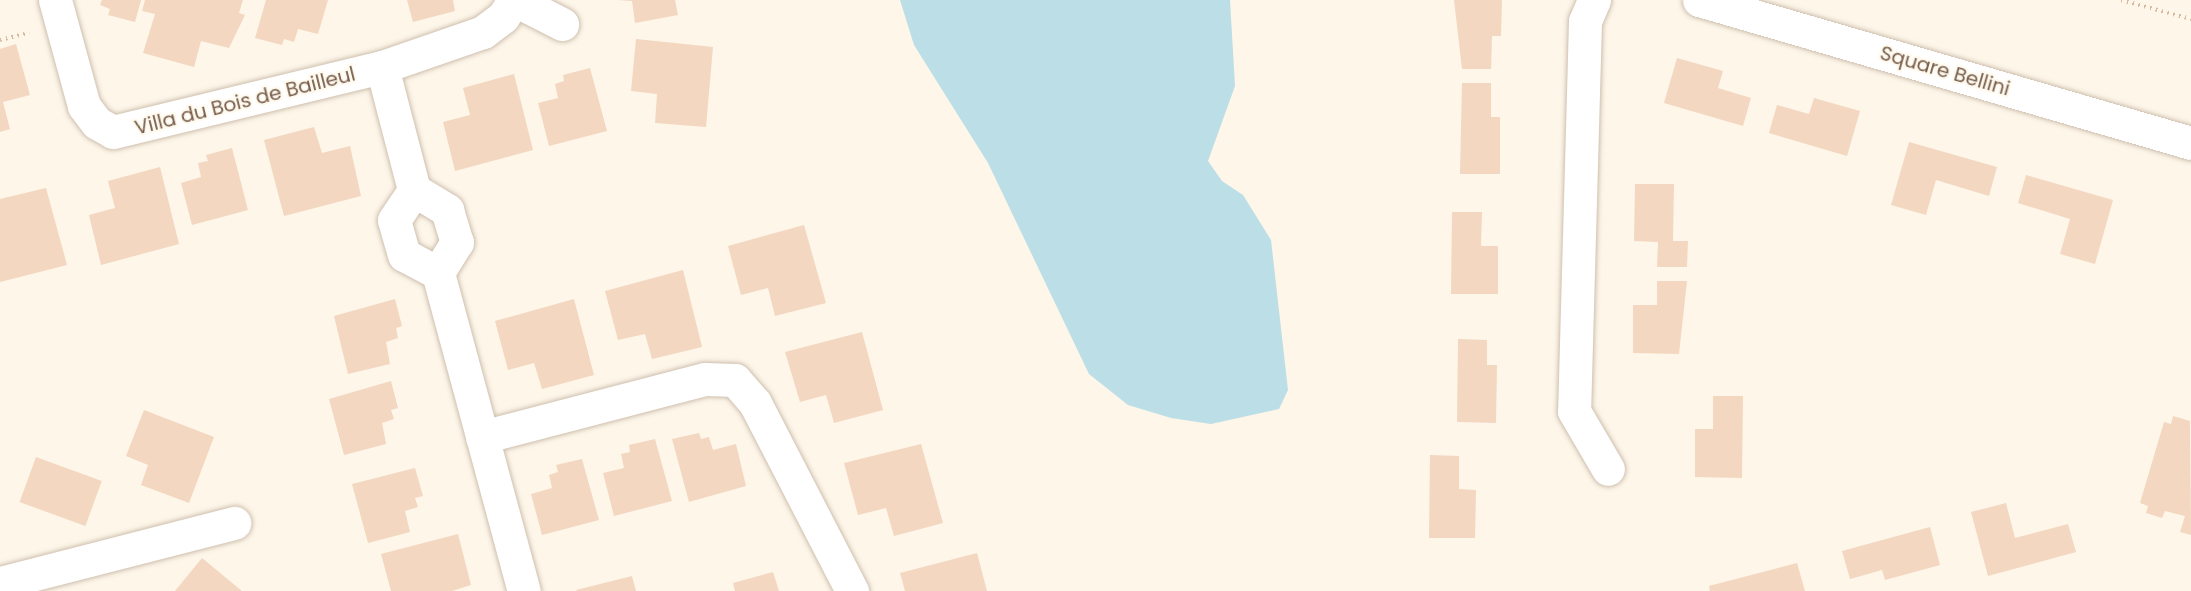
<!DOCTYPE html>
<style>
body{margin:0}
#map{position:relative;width:2191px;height:591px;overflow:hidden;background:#fdf6e9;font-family:Poppins,sans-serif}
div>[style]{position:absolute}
.water>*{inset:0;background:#bcdee7}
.building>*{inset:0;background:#f3d7c0;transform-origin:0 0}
.path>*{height:4px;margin-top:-2px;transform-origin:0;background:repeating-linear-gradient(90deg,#d8baa2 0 1.5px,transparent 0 6px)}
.roads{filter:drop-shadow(0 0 2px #cfbfae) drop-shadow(0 0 2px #cfbfae)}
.street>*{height:33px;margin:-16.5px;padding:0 16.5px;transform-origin:16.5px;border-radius:16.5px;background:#fff}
span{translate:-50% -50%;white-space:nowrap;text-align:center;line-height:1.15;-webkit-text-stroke:4.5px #fffaef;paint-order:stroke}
.street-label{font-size:20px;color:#785e4c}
</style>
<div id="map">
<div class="water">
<i style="clip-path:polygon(900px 0,1230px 0,1235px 86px,1208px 161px,1222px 181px,1243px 195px,1271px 240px,1288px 390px,1279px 409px,1211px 424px,1171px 418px,1128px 405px,1089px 374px,988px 163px,914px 45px)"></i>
</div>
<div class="building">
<i style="clip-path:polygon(102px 0,141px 0,135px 22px,108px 15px,110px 9px,100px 5px)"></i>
<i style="clip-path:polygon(145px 0,243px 0,239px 13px,245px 15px,229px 48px,201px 41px,194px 67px,143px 53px,155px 14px,142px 11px)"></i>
<i style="clip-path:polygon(266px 0,328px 0,318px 34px,298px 29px,294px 42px,284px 39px,282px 45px,255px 38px)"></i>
<i style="clip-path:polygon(407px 0,453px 0,455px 11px,413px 22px)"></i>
<i style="clip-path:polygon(617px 0,675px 0,678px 15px,635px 23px,632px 1px)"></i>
<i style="clip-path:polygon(1454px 0,1502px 0,1501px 36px,1492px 36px,1491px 69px,1462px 69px)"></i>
<i style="clip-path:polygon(636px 39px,713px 47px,706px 127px,655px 123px,657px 94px,631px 91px)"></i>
<i style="clip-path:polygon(16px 44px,30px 95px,3px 102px,10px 129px,0 132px,0 49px)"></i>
<i style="clip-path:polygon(1677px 58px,1723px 71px,1718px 88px,1751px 98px,1743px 126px,1664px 103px)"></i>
<i style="clip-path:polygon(590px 68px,607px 131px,549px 146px,538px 103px,558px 98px,555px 84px,564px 81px,563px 75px)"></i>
<i style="clip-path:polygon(514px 74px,533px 150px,455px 171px,443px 122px,470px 115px,463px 88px)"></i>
<i style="clip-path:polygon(1462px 83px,1491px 83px,1491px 117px,1500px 117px,1500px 174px,1460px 174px)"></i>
<i style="clip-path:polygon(1814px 98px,1860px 111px,1847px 156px,1769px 133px,1777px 105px,1809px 114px)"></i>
<i style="clip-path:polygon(314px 127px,322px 153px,350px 146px,361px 196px,284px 216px,264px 140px)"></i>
<i style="clip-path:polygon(1909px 142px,1997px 167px,1989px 196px,1936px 180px,1926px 215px,1891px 205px)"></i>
<i style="clip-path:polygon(232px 148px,248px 210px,192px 225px,181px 183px,201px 177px,198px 163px,208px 161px,206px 155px)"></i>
<i style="clip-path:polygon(160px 167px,179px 244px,101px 265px,89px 215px,115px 208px,108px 181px)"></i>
<i style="clip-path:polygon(2026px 175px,2113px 200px,2095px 264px,2060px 254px,2070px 219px,2018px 203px)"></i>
<i style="clip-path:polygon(1635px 184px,1674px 184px,1673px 241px,1688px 241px,1687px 267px,1657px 267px,1658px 242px,1634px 241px)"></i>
<i style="clip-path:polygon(46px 188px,67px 265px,0 282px,0 199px)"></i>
<i style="clip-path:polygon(1452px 212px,1482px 212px,1481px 246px,1498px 246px,1498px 294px,1451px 294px)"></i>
<i style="clip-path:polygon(804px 225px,826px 303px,775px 316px,768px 288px,741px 295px,728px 246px)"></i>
<i style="clip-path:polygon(683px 270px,702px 347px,652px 359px,645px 334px,618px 340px,605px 291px)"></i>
<i style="clip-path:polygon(1657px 281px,1687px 281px,1679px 354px,1633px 353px,1633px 305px,1657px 305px)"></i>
<i style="clip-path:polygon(395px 299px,402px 326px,396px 328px,398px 338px,386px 342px,390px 364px,348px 374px,334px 316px)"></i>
<i style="clip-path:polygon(574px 299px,594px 375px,542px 389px,534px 363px,508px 370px,495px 321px)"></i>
<i style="clip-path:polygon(862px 332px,883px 410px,834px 423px,826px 395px,800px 402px,785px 352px)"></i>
<i style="clip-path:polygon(1458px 339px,1487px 340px,1487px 365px,1497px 365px,1496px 423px,1457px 422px)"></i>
<i style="clip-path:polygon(391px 381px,398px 408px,391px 410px,394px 419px,382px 423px,386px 444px,344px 455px,329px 399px)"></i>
<i style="clip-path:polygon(1713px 396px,1743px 396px,1742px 478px,1695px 477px,1695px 429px,1713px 429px)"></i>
<i style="clip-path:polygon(144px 410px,214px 437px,189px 503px,141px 485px,148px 465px,126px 456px)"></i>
<i style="clip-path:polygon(2173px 416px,2190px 421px,2191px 535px,2180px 532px,2185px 516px,2165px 511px,2162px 518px,2146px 513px,2148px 506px,2140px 503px,2164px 422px,2171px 424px)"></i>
<i style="clip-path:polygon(699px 433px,701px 439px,709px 437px,713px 450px,736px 444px,746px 486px,689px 502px,672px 439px)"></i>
<i style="clip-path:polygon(655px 439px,672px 501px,614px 516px,603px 473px,624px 468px,621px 454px,630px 452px,629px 445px)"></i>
<i style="clip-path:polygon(921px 444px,943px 523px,894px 536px,886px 508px,858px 515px,844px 463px)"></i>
<i style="clip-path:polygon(1430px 455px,1459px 456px,1459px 489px,1476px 490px,1475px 538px,1429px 538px)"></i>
<i style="left:36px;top:457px;width:70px;height:48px;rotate:20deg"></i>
<i style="clip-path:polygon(582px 459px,599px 520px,542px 535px,531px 494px,552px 488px,549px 475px,558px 472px,556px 465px)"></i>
<i style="clip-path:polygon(415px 468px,423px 496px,415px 498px,418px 507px,405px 511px,410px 532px,368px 543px,352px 484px)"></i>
<i style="clip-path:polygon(2006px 503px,2015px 538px,2068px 524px,2076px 552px,1988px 576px,1971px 512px)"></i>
<i style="clip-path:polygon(1930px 527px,1940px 565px,1885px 580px,1882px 570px,1850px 579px,1842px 551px)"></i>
<i style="clip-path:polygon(458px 534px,471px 585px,452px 591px,391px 591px,381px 554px)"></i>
<i style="clip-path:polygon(977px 553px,987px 591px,905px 591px,900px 573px)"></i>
<i style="clip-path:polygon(202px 558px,242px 591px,175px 591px)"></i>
<i style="clip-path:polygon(1797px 563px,1805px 591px,1710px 591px,1709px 586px)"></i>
<i style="clip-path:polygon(773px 572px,779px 591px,735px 591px,733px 583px)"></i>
<i style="clip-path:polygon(632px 576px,636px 591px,577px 591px,576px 590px)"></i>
</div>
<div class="path">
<i style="left:2121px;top:0;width:73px;rotate:15.2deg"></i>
<i style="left:0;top:40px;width:30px;rotate:-14deg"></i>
</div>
<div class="roads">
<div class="street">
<i style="left:55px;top:0;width:110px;rotate:74.7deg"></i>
<i style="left:84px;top:106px;width:21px;rotate:53deg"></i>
<i style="left:97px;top:123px;width:18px;rotate:29deg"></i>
<i style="left:113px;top:132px;width:277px;rotate:-13.6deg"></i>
<i style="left:382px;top:67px;width:107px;rotate:-19.1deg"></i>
<i style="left:483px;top:32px;width:25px;rotate:-37deg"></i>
<i style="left:503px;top:17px;width:20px;rotate:-57deg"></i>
<i style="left:515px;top:0;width:53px;rotate:27.1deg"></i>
<i style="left:1594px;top:0;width:23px;rotate:113deg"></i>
<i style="left:1585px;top:21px;width:390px;rotate:91.6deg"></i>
<i style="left:1574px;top:411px;width:67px;rotate:59.6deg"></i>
<i style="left:1699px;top:0;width:512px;rotate:16.21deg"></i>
<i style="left:382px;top:67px;width:127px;rotate:75.4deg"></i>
<i style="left:414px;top:190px;width:39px;rotate:31deg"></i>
<i style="left:447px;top:210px;width:34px;rotate:73deg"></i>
<i style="left:457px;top:242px;width:36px;rotate:122deg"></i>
<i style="left:438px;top:273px;width:38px;rotate:-152deg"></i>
<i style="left:404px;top:255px;width:36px;rotate:-106deg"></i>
<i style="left:394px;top:220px;width:36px;rotate:-56deg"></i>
<i style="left:438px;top:273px;width:329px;rotate:74.9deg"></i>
<i style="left:482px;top:437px;width:230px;rotate:-14.6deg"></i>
<i style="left:705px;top:379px;width:30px;rotate:2deg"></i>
<i style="left:735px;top:380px;width:30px;rotate:49deg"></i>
<i style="left:755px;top:403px;width:212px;rotate:62.7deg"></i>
<i style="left:0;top:583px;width:242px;rotate:-14.4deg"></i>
</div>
</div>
<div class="street-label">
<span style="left:1945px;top:71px;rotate:16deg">Square Bellini</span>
<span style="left:245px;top:101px;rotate:-14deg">Villa du Bois de Bailleul</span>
</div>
</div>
